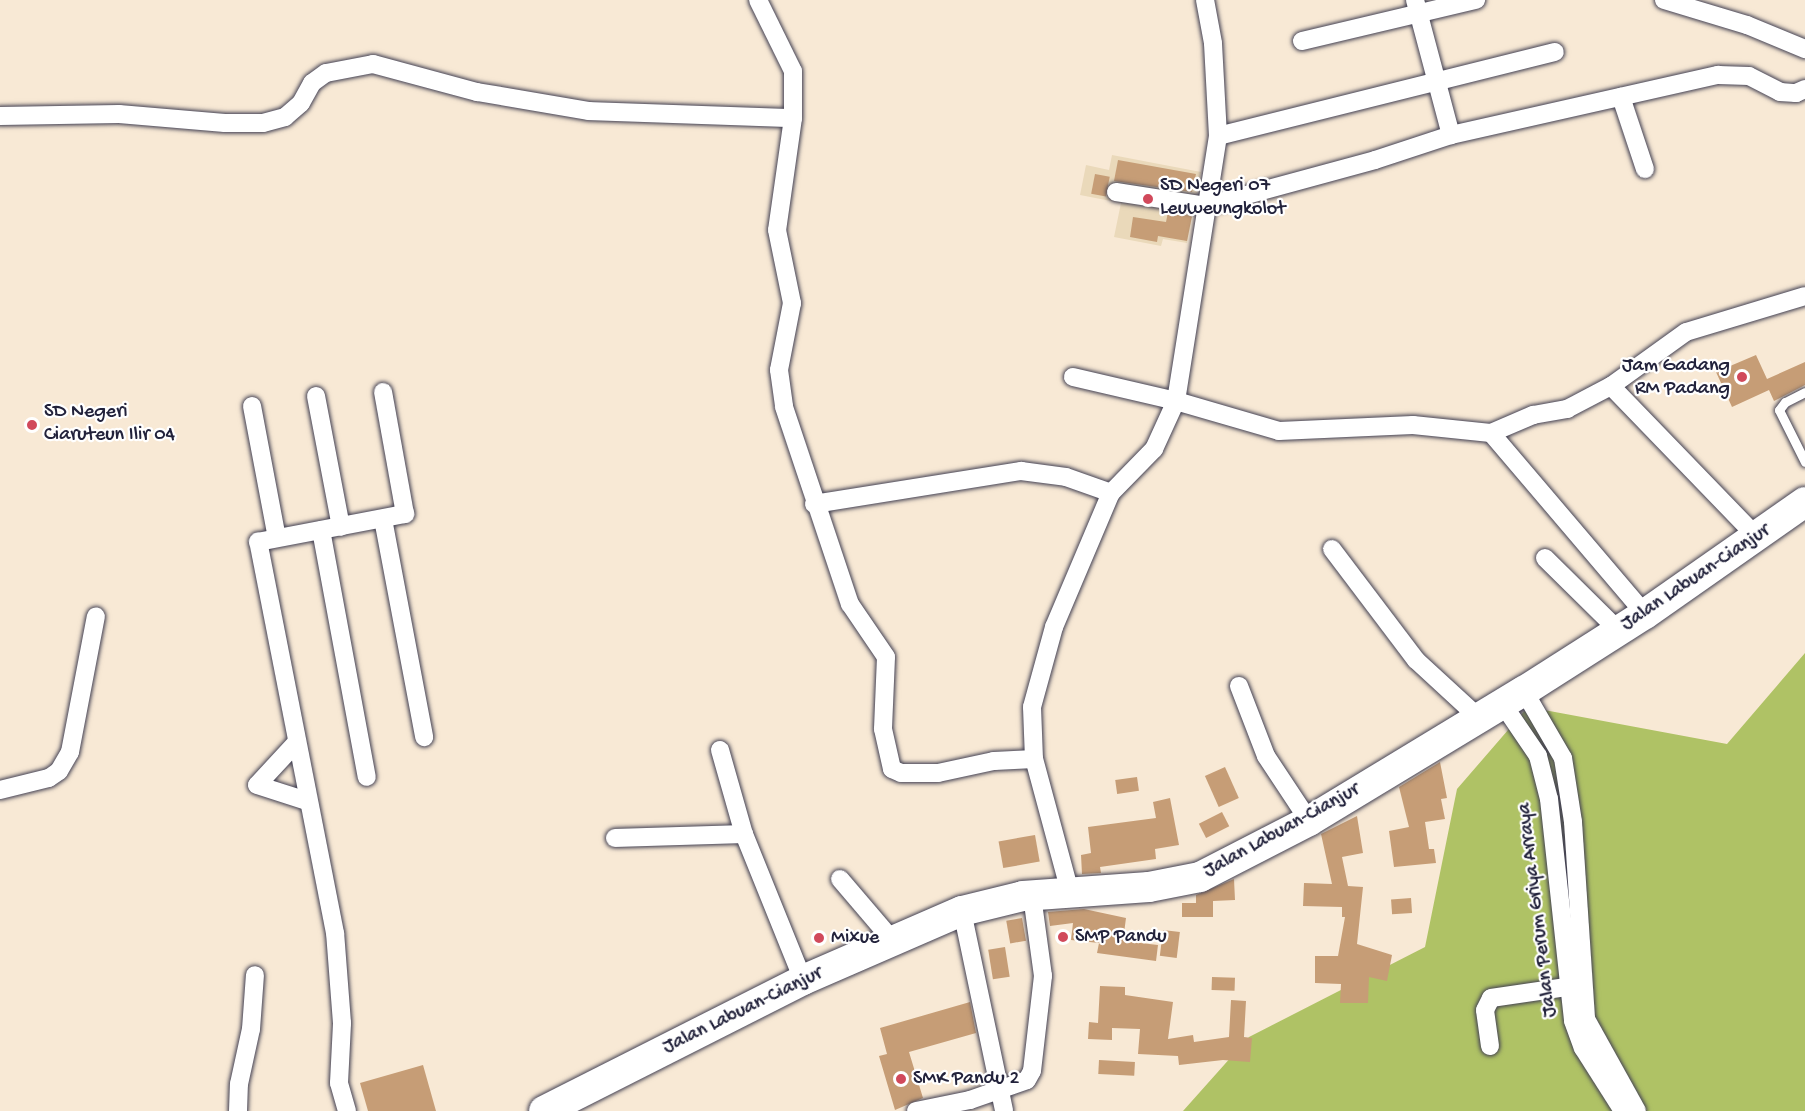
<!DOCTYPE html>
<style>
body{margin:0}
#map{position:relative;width:1805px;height:1111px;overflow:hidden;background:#f8e9d5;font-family:"Gochi Hand",sans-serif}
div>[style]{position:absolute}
.built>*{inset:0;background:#ead9ba}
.green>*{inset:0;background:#afc265}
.building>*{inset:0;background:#c69d76;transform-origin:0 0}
.roads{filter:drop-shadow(0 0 2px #424052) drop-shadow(0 0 2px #424052)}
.service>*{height:9px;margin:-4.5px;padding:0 4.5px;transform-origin:4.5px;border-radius:4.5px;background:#fff}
.minor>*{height:18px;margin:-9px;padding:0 9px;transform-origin:9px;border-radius:9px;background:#fff}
.trunk>*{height:30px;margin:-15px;padding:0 15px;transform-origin:15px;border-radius:15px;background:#fff}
.dots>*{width:16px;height:16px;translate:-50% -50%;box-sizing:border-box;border:3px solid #fff;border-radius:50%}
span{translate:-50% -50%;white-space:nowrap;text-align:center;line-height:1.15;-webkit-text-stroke:4.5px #fff;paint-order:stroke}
.poi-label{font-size:20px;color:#22223b}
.left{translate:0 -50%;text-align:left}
.right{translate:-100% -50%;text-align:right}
.street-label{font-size:20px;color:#22223b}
</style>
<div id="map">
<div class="built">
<i style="clip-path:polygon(1112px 155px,1201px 172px,1187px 243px,1163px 239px,1161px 246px,1114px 237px,1121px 203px,1080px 195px,1086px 165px,1109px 170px)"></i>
</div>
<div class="green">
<i style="clip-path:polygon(1805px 653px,1805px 1111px,1183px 1111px,1249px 1037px,1425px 947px,1457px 789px,1528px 707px,1727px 744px)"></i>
</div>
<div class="building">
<i style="clip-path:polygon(1118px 160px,1196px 174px,1192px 192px,1114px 181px)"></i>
<i style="left:1095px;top:174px;width:15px;height:20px;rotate:11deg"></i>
<i style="clip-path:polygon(1168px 212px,1192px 216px,1187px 241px,1158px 236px,1157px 242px,1130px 237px,1133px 217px,1166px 222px)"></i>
<i style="clip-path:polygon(1756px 355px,1767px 379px,1805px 362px,1805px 385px,1774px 401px,1769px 390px,1732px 407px,1716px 372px)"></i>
<i style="clip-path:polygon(1440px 762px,1447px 798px,1441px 799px,1445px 819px,1425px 822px,1429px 849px,1434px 849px,1436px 863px,1394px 867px,1389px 831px,1409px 827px,1399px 787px)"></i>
<i style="left:1225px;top:767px;width:34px;height:22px;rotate:66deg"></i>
<i style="left:1137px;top:777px;width:14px;height:22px;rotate:82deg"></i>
<i style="clip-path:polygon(1170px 798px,1179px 845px,1155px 849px,1156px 859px,1100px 867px,1101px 873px,1082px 874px,1081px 855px,1091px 853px,1088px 827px,1156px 818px,1153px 802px)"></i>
<i style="left:1222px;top:812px;width:16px;height:26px;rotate:63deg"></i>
<i style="clip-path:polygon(1357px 816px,1363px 853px,1342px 857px,1348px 886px,1363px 887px,1357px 944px,1392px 955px,1387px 981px,1369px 977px,1368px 1003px,1340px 1003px,1341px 984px,1315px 983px,1315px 956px,1338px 956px,1345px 917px,1342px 917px,1342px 907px,1303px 906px,1304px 883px,1332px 884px,1321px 834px)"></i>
<i style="left:1035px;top:835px;width:27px;height:37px;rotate:80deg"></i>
<i style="clip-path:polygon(1234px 879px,1235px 900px,1213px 901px,1213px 917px,1182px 917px,1182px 903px,1196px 903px,1196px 895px)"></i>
<i style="left:1411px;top:898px;width:15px;height:20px;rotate:86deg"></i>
<i style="clip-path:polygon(1084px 909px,1126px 918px,1123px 941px,1158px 945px,1156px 961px,1097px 953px,1099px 943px,1071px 940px,1073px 923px,1050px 926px,1048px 912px)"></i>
<i style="left:1022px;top:918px;width:23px;height:16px;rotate:80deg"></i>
<i style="left:1163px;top:930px;width:17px;height:26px;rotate:7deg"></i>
<i style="left:1005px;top:947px;width:30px;height:17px;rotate:81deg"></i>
<i style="left:1212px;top:977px;width:23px;height:13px;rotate:2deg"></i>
<i style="clip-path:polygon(1100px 986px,1125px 987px,1125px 995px,1173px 1002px,1168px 1039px,1193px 1035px,1194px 1042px,1229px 1037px,1231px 1000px,1246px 1001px,1244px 1037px,1252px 1038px,1250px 1062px,1223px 1060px,1179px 1065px,1178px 1056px,1138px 1054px,1140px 1029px,1112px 1028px,1112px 1040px,1088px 1039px,1089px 1022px,1098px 1023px)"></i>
<i style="clip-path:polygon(970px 1002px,976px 1033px,909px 1052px,923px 1098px,895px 1110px,879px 1056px,887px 1054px,880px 1028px)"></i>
<i style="left:1099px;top:1060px;width:36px;height:14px;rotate:3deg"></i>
<i style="clip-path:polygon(423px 1065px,436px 1111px,368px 1111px,360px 1083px)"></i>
</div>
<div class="roads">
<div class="service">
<i style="left:1805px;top:392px;width:22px;rotate:153deg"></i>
<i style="left:1785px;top:402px;width:10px;rotate:127deg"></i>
<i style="left:1779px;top:410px;width:58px;rotate:63.4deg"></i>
</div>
<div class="minor">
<i style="left:758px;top:0;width:79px;rotate:63.8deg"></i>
<i style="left:793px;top:71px;width:47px;rotate:90deg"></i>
<i style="left:793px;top:118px;width:113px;rotate:98.1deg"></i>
<i style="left:777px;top:230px;width:75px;rotate:78.4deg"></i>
<i style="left:792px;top:303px;width:68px;rotate:101deg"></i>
<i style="left:779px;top:370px;width:37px;rotate:82deg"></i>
<i style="left:784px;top:407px;width:208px;rotate:71.5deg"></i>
<i style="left:850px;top:604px;width:64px;rotate:55.8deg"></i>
<i style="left:886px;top:657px;width:72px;rotate:92.4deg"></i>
<i style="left:883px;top:729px;width:41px;rotate:77.3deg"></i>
<i style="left:892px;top:769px;width:10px;rotate:24deg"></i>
<i style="left:901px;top:773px;width:37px"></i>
<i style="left:938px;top:773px;width:57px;rotate:-12.1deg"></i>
<i style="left:994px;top:761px;width:40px;rotate:-2.9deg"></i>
<i style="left:1415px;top:0;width:140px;rotate:75.1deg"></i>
<i style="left:1664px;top:0;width:87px;rotate:16.8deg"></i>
<i style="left:1747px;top:25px;width:63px;rotate:22.5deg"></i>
<i style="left:1302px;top:41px;width:179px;rotate:-13.3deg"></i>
<i style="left:1621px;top:97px;width:76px;rotate:71.6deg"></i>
<i style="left:0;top:116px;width:119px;rotate:-1deg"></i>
<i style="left:119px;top:114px;width:106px;rotate:4.9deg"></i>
<i style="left:225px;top:123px;width:38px"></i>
<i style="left:263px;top:123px;width:23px;rotate:-15deg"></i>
<i style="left:285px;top:117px;width:21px;rotate:-41deg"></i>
<i style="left:301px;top:103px;width:23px;rotate:-61deg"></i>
<i style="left:312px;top:83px;width:17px;rotate:-36deg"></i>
<i style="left:326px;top:73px;width:48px;rotate:-10.8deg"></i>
<i style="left:373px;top:64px;width:108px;rotate:15.1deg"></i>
<i style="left:477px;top:92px;width:114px;rotate:9.6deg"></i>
<i style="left:589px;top:111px;width:204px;rotate:2deg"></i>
<i style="left:1218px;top:136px;width:347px;rotate:-14deg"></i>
<i style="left:1116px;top:192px;width:91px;rotate:8.8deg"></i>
<i style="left:1206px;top:206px;width:175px;rotate:-15.2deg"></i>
<i style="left:1375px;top:160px;width:80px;rotate:-18.2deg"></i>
<i style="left:1451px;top:135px;width:274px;rotate:-12.7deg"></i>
<i style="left:1718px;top:75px;width:31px;rotate:2deg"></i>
<i style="left:1749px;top:76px;width:35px;rotate:27deg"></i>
<i style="left:1780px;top:92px;width:16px;rotate:4deg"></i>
<i style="left:1796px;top:93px;width:10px;rotate:-24deg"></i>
<i style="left:1073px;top:377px;width:106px;rotate:13.1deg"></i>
<i style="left:1176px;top:401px;width:107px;rotate:16.2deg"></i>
<i style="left:1279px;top:431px;width:134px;rotate:-2.6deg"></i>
<i style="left:1413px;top:425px;width:78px;rotate:5.9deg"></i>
<i style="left:1491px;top:433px;width:46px;rotate:-23.2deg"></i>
<i style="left:1533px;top:415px;width:35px;rotate:-10deg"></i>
<i style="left:1567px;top:409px;width:50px;rotate:-27.6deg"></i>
<i style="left:1611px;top:386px;width:92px;rotate:-35.8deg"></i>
<i style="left:1686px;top:332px;width:124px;rotate:-16.8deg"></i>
<i style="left:1611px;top:386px;width:210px;rotate:46deg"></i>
<i style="left:316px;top:396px;width:133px;rotate:79.2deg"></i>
<i style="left:252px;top:406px;width:134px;rotate:79.3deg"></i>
<i style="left:1491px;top:433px;width:238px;rotate:49.6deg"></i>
<i style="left:814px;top:504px;width:210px;rotate:-9.1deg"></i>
<i style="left:1021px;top:471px;width:45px;rotate:7.6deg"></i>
<i style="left:1066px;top:477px;width:48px;rotate:19.6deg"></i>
<i style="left:383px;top:519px;width:222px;rotate:79.3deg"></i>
<i style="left:321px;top:530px;width:251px;rotate:79.5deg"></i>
<i style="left:1332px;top:549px;width:139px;rotate:52.9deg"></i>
<i style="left:1416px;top:660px;width:84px;rotate:42.6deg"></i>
<i style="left:1545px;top:558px;width:103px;rotate:44.6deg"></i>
<i style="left:1239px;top:686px;width:75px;rotate:68.9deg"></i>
<i style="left:1266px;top:756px;width:78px;rotate:56.5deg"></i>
<i style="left:1524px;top:691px;width:78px;rotate:59.8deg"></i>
<i style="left:1563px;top:758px;width:65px;rotate:81.1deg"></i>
<i style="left:1573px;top:822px;width:197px;rotate:86.2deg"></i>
<i style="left:1586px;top:1019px;width:105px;rotate:61deg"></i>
<i style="left:1502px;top:703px;width:64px;rotate:55.8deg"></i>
<i style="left:1538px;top:756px;width:44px;rotate:75.7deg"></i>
<i style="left:1549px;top:799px;width:223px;rotate:83.8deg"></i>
<i style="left:1573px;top:1021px;width:29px;rotate:70deg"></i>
<i style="left:1583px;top:1048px;width:75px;rotate:57.6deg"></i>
<i style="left:296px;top:743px;width:57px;rotate:132.9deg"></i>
<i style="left:257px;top:785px;width:52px;rotate:17.7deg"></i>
<i style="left:720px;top:750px;width:87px;rotate:74.1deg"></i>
<i style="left:744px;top:834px;width:157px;rotate:68deg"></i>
<i style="left:0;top:790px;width:50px;rotate:-13.8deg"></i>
<i style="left:49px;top:778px;width:12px;rotate:-35deg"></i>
<i style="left:59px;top:771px;width:22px;rotate:-60deg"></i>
<i style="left:70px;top:752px;width:138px;rotate:-79.2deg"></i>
<i style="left:615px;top:838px;width:129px;rotate:-1.8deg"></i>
<i style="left:840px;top:879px;width:82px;rotate:49.5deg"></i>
<i style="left:1070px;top:892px;width:138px;rotate:-105.1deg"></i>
<i style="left:1034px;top:759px;width:52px;rotate:-92.2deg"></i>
<i style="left:1032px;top:707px;width:83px;rotate:-74.6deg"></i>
<i style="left:1054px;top:627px;width:146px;rotate:-67deg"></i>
<i style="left:1111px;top:493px;width:62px;rotate:-45.7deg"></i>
<i style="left:1154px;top:449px;width:53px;rotate:-65.4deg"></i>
<i style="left:1176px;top:401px;width:268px;rotate:-81deg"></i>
<i style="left:1218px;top:136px;width:93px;rotate:-93.1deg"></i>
<i style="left:1213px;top:43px;width:44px;rotate:-100.5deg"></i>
<i style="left:962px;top:911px;width:204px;rotate:78.1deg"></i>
<i style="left:1490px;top:1046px;width:36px;rotate:-98deg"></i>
<i style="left:1485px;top:1010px;width:13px;rotate:-63deg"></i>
<i style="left:1491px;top:998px;width:90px;rotate:-8.3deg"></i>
<i style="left:238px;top:1111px;width:27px;rotate:-88deg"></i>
<i style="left:239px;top:1084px;width:56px;rotate:-77.7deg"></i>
<i style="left:251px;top:1029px;width:54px;rotate:-85.8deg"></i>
<i style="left:347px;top:1111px;width:29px;rotate:-106deg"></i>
<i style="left:339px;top:1083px;width:60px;rotate:-87.1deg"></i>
<i style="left:342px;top:1023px;width:90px;rotate:-94.4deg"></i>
<i style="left:335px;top:933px;width:399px;rotate:-101.1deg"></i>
<i style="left:258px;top:542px;width:150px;rotate:-10.8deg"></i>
<i style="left:405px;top:514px;width:124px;rotate:-100.2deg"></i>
<i style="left:916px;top:1111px;width:55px;rotate:-11.5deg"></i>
<i style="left:970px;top:1100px;width:60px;rotate:-19.3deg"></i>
<i style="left:1027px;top:1080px;width:10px;rotate:-61deg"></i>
<i style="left:1032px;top:1071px;width:96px;rotate:-83.4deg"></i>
<i style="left:1043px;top:976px;width:81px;rotate:-97.8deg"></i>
</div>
<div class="trunk">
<i style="left:544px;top:1111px;width:290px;rotate:-26.8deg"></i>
<i style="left:803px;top:980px;width:173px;rotate:-23.5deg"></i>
<i style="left:962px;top:911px;width:63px;rotate:-13.8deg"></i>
<i style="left:1023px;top:896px;width:126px;rotate:-4.1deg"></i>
<i style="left:1149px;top:887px;width:52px;rotate:-11.1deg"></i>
<i style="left:1200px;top:877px;width:123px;rotate:-27.2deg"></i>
<i style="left:1309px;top:821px;width:251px;rotate:-31.2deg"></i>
<i style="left:1524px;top:691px;width:143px;rotate:-32.5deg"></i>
<i style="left:1645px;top:614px;width:195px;rotate:-35deg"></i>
</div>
</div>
<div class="dots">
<i style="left:1148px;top:199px;background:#d1495b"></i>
<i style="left:1742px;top:377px;background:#d1495b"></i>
<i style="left:32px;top:425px;background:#d1495b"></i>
<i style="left:1063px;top:937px;background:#d1495b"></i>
<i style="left:819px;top:938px;background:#d1495b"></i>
<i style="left:901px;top:1079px;background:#d1495b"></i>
</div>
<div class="poi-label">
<span class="left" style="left:1160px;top:198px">SD Negeri 07<br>Leuweungkolot</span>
<span class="right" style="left:1730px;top:378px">Jam Gadang<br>RM Padang</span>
<span class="left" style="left:44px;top:424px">SD Negeri<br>Ciaruteun Ilir 04</span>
<span class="left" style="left:1075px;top:937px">SMP Pandu</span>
<span class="left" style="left:831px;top:938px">Mixue</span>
<span class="left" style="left:913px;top:1079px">SMK Pandu 2</span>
</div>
<div class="street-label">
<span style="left:1696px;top:578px;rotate:-34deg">Jalan Labuan-Cianjur</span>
<span style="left:1282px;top:831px;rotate:-29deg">Jalan Labuan-Cianjur</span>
<span style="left:1538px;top:910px;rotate:-97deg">Jalan Perum Griya Arraya</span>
<span style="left:743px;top:1011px;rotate:-26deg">Jalan Labuan-Cianjur</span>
</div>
</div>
